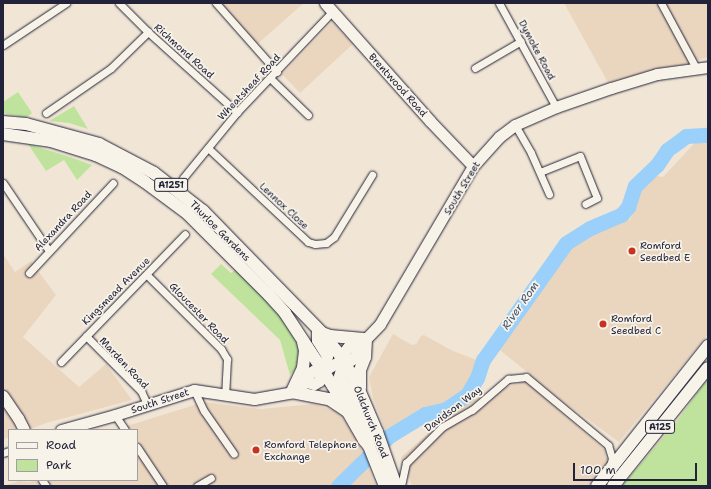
<!DOCTYPE html>
<style>
body{margin:0}
#map{position:relative;width:711px;height:489px;overflow:hidden;background:#f1e6d5;font-family:"Shantell Sans",sans-serif}
div>[style]{position:absolute}
.built>*{inset:0;background:#ead6bf}
.green>*{inset:0;background:#bfe39d}
.river>*{height:15px;margin:-7.5px;padding:0 7.5px;transform-origin:7.5px;border-radius:7.5px;background:#9ad0f9}
.roads{filter:drop-shadow(0 0 1px #22223b) drop-shadow(0 0 1px #22223b)}
.street>*{height:7px;margin:-3.5px;padding:0 3.5px;transform-origin:3.5px;border-radius:3.5px;background:#f7f3e8}
.secondary>*{height:11px;margin:-5.5px;padding:0 5.5px;transform-origin:5.5px;border-radius:5.5px;background:#f7f3e8}
.primary>*{height:12px;margin:-6px;padding:0 6px;transform-origin:6px;border-radius:6px;background:#f7f3e8}
.dots>*{width:11px;height:11px;translate:-50% -50%;box-sizing:border-box;border:2px solid #f7f3e8;border-radius:50%}
span{translate:-50% -50%;white-space:nowrap;text-align:center;line-height:1.15;-webkit-text-stroke:3.5px #f7f3e8;paint-order:stroke}
.shield-label span{padding:1px 3px;background:#f7f3e8;border:1px solid;border-radius:3px;-webkit-text-stroke-width:0}
.shield-label{font-size:9px;color:#22223b;font-weight:700}
.street-label{font-size:10px;color:#22223b}
.poi-label{font-size:10px;color:#22223b}
.left{translate:0 -50%;text-align:left}
.water-label{font-size:11px;color:#465674;font-style:italic}
.frame{position:absolute;inset:0;border:4px solid #22223b;pointer-events:none}
.legend{position:absolute;left:8px;top:429px;width:130px;height:52px;box-sizing:border-box;background:#f7f3e8;border:1px solid #a29fa3;margin:0;padding:5px 7px;list-style:none;font-size:12px;color:#22223b}
.legend li{display:flex;align-items:center;gap:8px;height:20px}
.legend b{width:20px;border:1px solid #a29fa3}
.scale{position:absolute;left:573px;top:463px;width:124px;height:18px;box-sizing:border-box;border:2px solid #22223b;border-top:0;padding-left:5px;font-size:12px;line-height:14px;white-space:nowrap;color:#22223b;-webkit-text-stroke:3px #f7f3e8;paint-order:stroke}
</style>
<div id="map">
<div class="built">
<i style="clip-path:polygon(216px 3px,304px 3px,255px 46px)"></i>
<i style="clip-path:polygon(564px 3px,708px 3px,708px 57px,611px 88px)"></i>
<i style="clip-path:polygon(332px 22px,353px 44px,300px 93px,282px 74px)"></i>
<i style="clip-path:polygon(703px 134px,708px 139px,708px 334px,619px 442px,561px 400px,500px 350px,573px 243px,600px 227px,629px 217px,629px 221px,649px 175px,663px 177px)"></i>
<i style="clip-path:polygon(3px 254px,15px 272px,31px 261px,56px 295px,23px 337px,79px 387px,106px 364px,132px 400px,46px 423px,28px 430px,9px 430px,9px 437px,3px 440px)"></i>
<i style="clip-path:polygon(393px 334px,412px 345px,416px 344px,421px 336px,424px 335px,451px 350px,479px 361px,465px 391px,438px 408px,424px 408px,386px 432px,373px 399px,369px 377px)"></i>
<i style="clip-path:polygon(525px 381px,605px 450px,608px 463px,588px 486px,412px 486px,401px 457px,456px 409px,479px 397px)"></i>
<i style="clip-path:polygon(204px 402px,261px 409px,313px 404px,339px 412px,359px 444px,376px 486px,3px 486px,19px 481px,30px 482px,34px 480px,137px 480px,137px 430px,114px 430px)"></i>
</div>
<div class="green">
<i style="clip-path:polygon(18px 92px,32px 113px,26px 118px,3px 113px,3px 102px)"></i>
<i style="clip-path:polygon(74px 106px,88px 129px,69px 123px,49px 121px)"></i>
<i style="clip-path:polygon(28px 144px,70px 157px,92px 165px,77px 180px,64px 160px,46px 171px)"></i>
<i style="clip-path:polygon(221px 264px,231px 273px,236px 269px,274px 308px,292px 332px,299px 348px,300px 360px,297px 368px,290px 375px,280px 340px,211px 274px)"></i>
<i style="clip-path:polygon(708px 378px,708px 486px,622px 486px,677px 421px)"></i>
</div>
<div class="river">
<i style="left:338px;top:486px;width:71px;rotate:-44.4deg"></i>
<i style="left:389px;top:436px;width:42px;rotate:-31.4deg"></i>
<i style="left:425px;top:414px;width:22px;rotate:-13deg"></i>
<i style="left:446px;top:409px;width:25px;rotate:-34deg"></i>
<i style="left:467px;top:395px;width:20px;rotate:-60deg"></i>
<i style="left:477px;top:378px;width:19px;rotate:-72deg"></i>
<i style="left:483px;top:360px;width:143px;rotate:-54.6deg"></i>
<i style="left:566px;top:243px;width:28px;rotate:-32deg"></i>
<i style="left:590px;top:228px;width:34px;rotate:-23deg"></i>
<i style="left:621px;top:215px;width:11px;rotate:-49deg"></i>
<i style="left:628px;top:207px;width:22px;rotate:-72deg"></i>
<i style="left:635px;top:186px;width:30px;rotate:-44deg"></i>
<i style="left:657px;top:165px;width:18px;rotate:-56deg"></i>
<i style="left:667px;top:150px;width:24px;rotate:-36deg"></i>
<i style="left:686px;top:136px;width:22px;rotate:-3deg"></i>
</div>
<div class="roads">
<div class="street">
<i style="left:119px;top:3px;width:41px;rotate:45deg"></i>
<i style="left:148px;top:32px;width:120px;rotate:42deg"></i>
<i style="left:216px;top:3px;width:92px;rotate:48.5deg"></i>
<i style="left:499px;top:3px;width:119px;rotate:61.3deg"></i>
<i style="left:661px;top:3px;width:74px;rotate:61.7deg"></i>
<i style="left:3px;top:45px;width:76px;rotate:-33.7deg"></i>
<i style="left:475px;top:68px;width:53px;rotate:-30.4deg"></i>
<i style="left:270px;top:78px;width:53px;rotate:44.2deg"></i>
<i style="left:46px;top:113px;width:79px;rotate:-34.7deg"></i>
<i style="left:111px;top:68px;width:52px;rotate:-44.2deg"></i>
<i style="left:515px;top:125px;width:32px;rotate:60deg"></i>
<i style="left:531px;top:153px;width:45px;rotate:66.3deg"></i>
<i style="left:208px;top:148px;width:137px;rotate:43.2deg"></i>
<i style="left:308px;top:242px;width:7px;rotate:16deg"></i>
<i style="left:315px;top:244px;width:11px;rotate:-5deg"></i>
<i style="left:326px;top:243px;width:10px;rotate:-37deg"></i>
<i style="left:334px;top:237px;width:73px;rotate:-58.5deg"></i>
<i style="left:540px;top:172px;width:43px;rotate:-21.8deg"></i>
<i style="left:580px;top:156px;width:45px;rotate:68deg"></i>
<i style="left:597px;top:198px;width:13px;rotate:153deg"></i>
<i style="left:183px;top:178px;width:85px;rotate:-50.7deg"></i>
<i style="left:237px;top:112px;width:139px;rotate:-46.5deg"></i>
<i style="left:3px;top:183px;width:82px;rotate:55.9deg"></i>
<i style="left:29px;top:273px;width:123px;rotate:-47deg"></i>
<i style="left:147px;top:275px;width:105px;rotate:45deg"></i>
<i style="left:221px;top:349px;width:12px;rotate:59deg"></i>
<i style="left:227px;top:359px;width:34px;rotate:93deg"></i>
<i style="left:86px;top:336px;width:78px;rotate:45deg"></i>
<i style="left:141px;top:391px;width:14px;rotate:65deg"></i>
<i style="left:61px;top:362px;width:178px;rotate:-45.9deg"></i>
<i style="left:194px;top:390px;width:23px;rotate:65deg"></i>
<i style="left:204px;top:411px;width:52px;rotate:55.1deg"></i>
<i style="left:115px;top:415px;width:18px;rotate:56deg"></i>
<i style="left:137px;top:447px;width:47px;rotate:56.3deg"></i>
<i style="left:3px;top:453px;width:6px;rotate:-18deg"></i>
<i style="left:42px;top:480px;width:7px;rotate:56deg"></i>
<i style="left:197px;top:486px;width:16px;rotate:-30deg"></i>
<i style="left:401px;top:486px;width:24px;rotate:-78deg"></i>
<i style="left:406px;top:463px;width:51px;rotate:-45deg"></i>
<i style="left:442px;top:427px;width:34px;rotate:-30deg"></i>
<i style="left:472px;top:410px;width:48px;rotate:-40.7deg"></i>
<i style="left:508px;top:379px;width:18px;rotate:-6deg"></i>
<i style="left:526px;top:377px;width:107px;rotate:39.7deg"></i>
<i style="left:608px;top:445px;width:14px;rotate:73deg"></i>
<i style="left:612px;top:458px;width:8px;rotate:104deg"></i>
</div>
<div class="secondary">
<i style="left:325px;top:3px;width:158px;rotate:48.3deg"></i>
<i style="left:430px;top:121px;width:62px;rotate:46.3deg"></i>
<i style="left:359px;top:346px;width:11px;rotate:175deg"></i>
<i style="left:348px;top:347px;width:5px;rotate:127deg"></i>
<i style="left:345px;top:351px;width:26px;rotate:103deg"></i>
<i style="left:339px;top:376px;width:42px;rotate:61.6deg"></i>
<i style="left:359px;top:413px;width:29px;rotate:72deg"></i>
<i style="left:306px;top:382px;width:8px;rotate:14deg"></i>
<i style="left:314px;top:384px;width:6px;rotate:-31deg"></i>
<i style="left:319px;top:381px;width:26px;rotate:-72deg"></i>
<i style="left:327px;top:356px;width:19px;rotate:-122deg"></i>
<i style="left:317px;top:340px;width:11px;rotate:-90deg"></i>
<i style="left:3px;top:396px;width:27px;rotate:56deg"></i>
<i style="left:18px;top:418px;width:13px;rotate:63deg"></i>
<i style="left:61px;top:430px;width:56px;rotate:-15.5deg"></i>
<i style="left:115px;top:415px;width:83px;rotate:-17.6deg"></i>
<i style="left:194px;top:390px;width:61px;rotate:8.5deg"></i>
<i style="left:254px;top:399px;width:39px;rotate:-10deg"></i>
<i style="left:292px;top:392px;width:17px;rotate:-36deg"></i>
<i style="left:306px;top:382px;width:9px;rotate:-69deg"></i>
<i style="left:309px;top:374px;width:5px;rotate:-37deg"></i>
<i style="left:313px;top:371px;width:10px"></i>
<i style="left:323px;top:371px;width:23px;rotate:-31deg"></i>
<i style="left:343px;top:359px;width:8px;rotate:7deg"></i>
<i style="left:351px;top:360px;width:5px;rotate:-37deg"></i>
<i style="left:355px;top:357px;width:12px;rotate:-70deg"></i>
<i style="left:359px;top:346px;width:30px;rotate:-46deg"></i>
<i style="left:380px;top:324px;width:183px;rotate:-59.5deg"></i>
<i style="left:473px;top:166px;width:39px;rotate:-48deg"></i>
<i style="left:499px;top:137px;width:20px;rotate:-37deg"></i>
<i style="left:515px;top:125px;width:45px;rotate:-23.7deg"></i>
<i style="left:556px;top:107px;width:58px;rotate:-19.1deg"></i>
<i style="left:611px;top:88px;width:48px;rotate:-16.9deg"></i>
<i style="left:657px;top:74px;width:51px;rotate:-7.8deg"></i>
</div>
<div class="primary">
<i style="left:3px;top:122px;width:23px;rotate:5deg"></i>
<i style="left:26px;top:124px;width:76px;rotate:15.3deg"></i>
<i style="left:99px;top:144px;width:62px;rotate:27.8deg"></i>
<i style="left:154px;top:173px;width:62px;rotate:37.8deg"></i>
<i style="left:203px;top:211px;width:170px;rotate:45.7deg"></i>
<i style="left:322px;top:333px;width:33px;rotate:51deg"></i>
<i style="left:343px;top:359px;width:37px;rotate:63deg"></i>
<i style="left:360px;top:392px;width:43px;rotate:67deg"></i>
<i style="left:377px;top:432px;width:57px;rotate:70.6deg"></i>
<i style="left:3px;top:134px;width:49px;rotate:8.3deg"></i>
<i style="left:51px;top:141px;width:47px;rotate:17.3deg"></i>
<i style="left:96px;top:155px;width:29px;rotate:25deg"></i>
<i style="left:122px;top:167px;width:27px;rotate:33deg"></i>
<i style="left:145px;top:182px;width:52px;rotate:36.4deg"></i>
<i style="left:187px;top:213px;width:116px;rotate:45deg"></i>
<i style="left:269px;top:295px;width:24px;rotate:48deg"></i>
<i style="left:285px;top:313px;width:87px;rotate:56.7deg"></i>
<i style="left:333px;top:386px;width:62px;rotate:60.1deg"></i>
<i style="left:364px;top:440px;width:8px;rotate:50deg"></i>
<i style="left:369px;top:446px;width:43px;rotate:68.2deg"></i>
<i style="left:322px;top:333px;width:9px;rotate:21deg"></i>
<i style="left:330px;top:336px;width:36px;rotate:5deg"></i>
<i style="left:366px;top:339px;width:18px;rotate:93deg"></i>
<i style="left:365px;top:357px;width:14px;rotate:111deg"></i>
<i style="left:360px;top:370px;width:18px;rotate:90deg"></i>
<i style="left:303px;top:342px;width:9px;rotate:77deg"></i>
<i style="left:305px;top:351px;width:17px;rotate:97deg"></i>
<i style="left:303px;top:368px;width:26px;rotate:115deg"></i>
<i style="left:292px;top:392px;width:38px;rotate:11deg"></i>
<i style="left:329px;top:399px;width:22px;rotate:34deg"></i>
<i style="left:597px;top:486px;width:179px;rotate:-51.6deg"></i>
<i style="left:613px;top:486px;width:151px;rotate:-51.2deg"></i>
</div>
</div>
<div class="dots">
<i style="left:632px;top:251px;background:#c8321e"></i>
<i style="left:603px;top:324px;background:#c8321e"></i>
<i style="left:256px;top:450px;background:#c8321e"></i>
</div>
<div class="shield-label">
<span style="left:171px;top:185px">A1251</span>
<span style="left:660px;top:427px">A125</span>
</div>
<div class="street-label">
<span style="left:537px;top:50px;rotate:62deg">Dymoke Road</span>
<span style="left:184px;top:51px;rotate:42deg">Richmond Road</span>
<span style="left:398px;top:85px;rotate:48deg">Brentwood Road</span>
<span style="left:249px;top:87px;rotate:-47deg">Wheatsheaf Road</span>
<span style="left:462px;top:188px;rotate:-59deg">South Street</span>
<span style="left:284px;top:206px;rotate:43deg">Lennox Close</span>
<span style="left:63px;top:221px;rotate:-47deg">Alexandra Road</span>
<span style="left:220px;top:231px;rotate:45deg">Thurloe Gardens</span>
<span style="left:116px;top:291px;rotate:-45deg">Kingsmead Avenue</span>
<span style="left:199px;top:313px;rotate:46deg">Gloucester Road</span>
<span style="left:124px;top:363px;rotate:47deg">Marden Road</span>
<span style="left:160px;top:401px;rotate:-18deg">South Street</span>
<span style="left:453px;top:409px;rotate:-37deg">Davidson Way</span>
<span style="left:371px;top:422px;rotate:68deg">Oldchurch Road</span>
</div>
<div class="poi-label">
<span class="left" style="left:640px;top:251px">Romford<br>Seedbed E</span>
<span class="left" style="left:611px;top:324px">Romford<br>Seedbed C</span>
<span class="left" style="left:264px;top:450px">Romford Telephone<br>Exchange</span>
</div>
<div class="water-label">
<span style="left:521px;top:306px;rotate:-55deg">River Rom</span>
</div>
<div class="frame"></div>
<ul class="legend">
<li><b style="height:5px;background:#f7f3e8"></b>Road</li>
<li><b style="height:11px;background:#bfe39d"></b>Park</li>
</ul>
<div class="scale">100 m</div>
</div>
